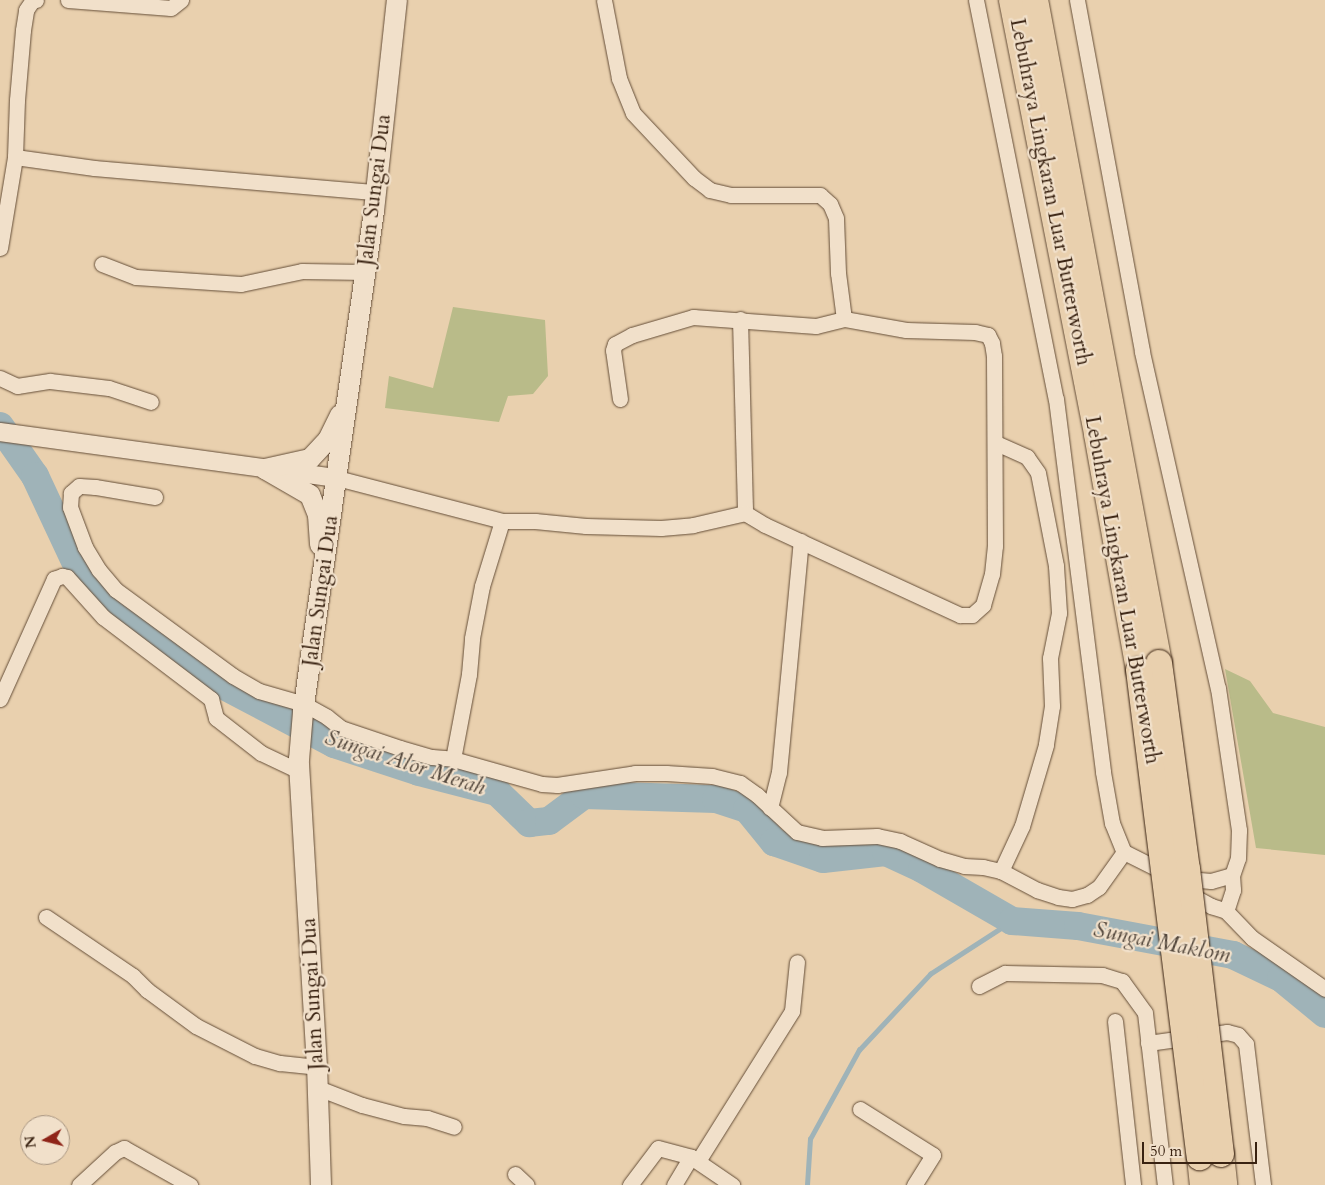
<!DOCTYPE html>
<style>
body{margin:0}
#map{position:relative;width:1325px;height:1185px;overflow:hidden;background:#e9d0ae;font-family:Cardo,serif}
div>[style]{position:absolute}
.green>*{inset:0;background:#b9bb89}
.stream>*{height:4.5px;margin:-2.25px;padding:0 2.25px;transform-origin:2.25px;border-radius:2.25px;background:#9fb3b8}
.river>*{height:28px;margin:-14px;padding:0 14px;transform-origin:14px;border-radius:14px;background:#9fb3b8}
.roads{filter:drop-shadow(0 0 1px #654e38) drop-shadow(0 0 1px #654e38)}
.minor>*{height:15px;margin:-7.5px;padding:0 7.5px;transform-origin:7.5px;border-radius:7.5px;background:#f1e0ca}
.tertiary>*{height:18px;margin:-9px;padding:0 9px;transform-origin:9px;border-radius:9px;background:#f1e0ca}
.secondary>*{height:20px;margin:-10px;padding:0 10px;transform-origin:10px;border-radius:10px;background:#f1e0ca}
.motorway>*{height:26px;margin:-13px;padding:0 13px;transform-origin:13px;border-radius:13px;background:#e9d0ae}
.bridges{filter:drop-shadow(0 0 1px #392211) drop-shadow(0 0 1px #392211)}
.motorway-bridge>*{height:26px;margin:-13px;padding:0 13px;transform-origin:13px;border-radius:13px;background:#e9d0ae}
span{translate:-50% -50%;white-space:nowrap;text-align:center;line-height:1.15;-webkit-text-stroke:4.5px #f1e0ca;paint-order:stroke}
.street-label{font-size:21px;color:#392211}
.water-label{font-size:22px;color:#52463b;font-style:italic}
.north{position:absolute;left:20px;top:1115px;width:50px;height:50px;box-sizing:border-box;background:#f1e0ca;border:1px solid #a79480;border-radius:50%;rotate:262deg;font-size:14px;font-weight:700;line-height:20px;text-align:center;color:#392211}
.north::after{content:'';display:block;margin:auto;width:18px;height:22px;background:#8f2418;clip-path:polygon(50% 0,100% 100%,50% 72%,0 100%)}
.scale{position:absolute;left:1142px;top:1142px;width:115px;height:22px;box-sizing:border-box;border:2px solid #392211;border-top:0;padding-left:6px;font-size:15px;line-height:18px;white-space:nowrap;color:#392211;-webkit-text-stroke:4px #f1e0ca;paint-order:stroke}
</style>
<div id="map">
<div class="green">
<i style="clip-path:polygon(453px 307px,545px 320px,548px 376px,533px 394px,508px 396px,499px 422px,385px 408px,389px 376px,433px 388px)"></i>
<i style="clip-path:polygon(1225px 669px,1250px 681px,1273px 713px,1325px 727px,1325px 855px,1256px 848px)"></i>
</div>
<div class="stream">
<i style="left:807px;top:1185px;width:46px;rotate:-86.3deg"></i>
<i style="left:810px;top:1139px;width:102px;rotate:-61.2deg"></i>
<i style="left:859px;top:1050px;width:104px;rotate:-46.9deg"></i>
<i style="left:930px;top:974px;width:98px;rotate:-32.9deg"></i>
</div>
<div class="river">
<i style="left:0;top:426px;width:61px;rotate:55deg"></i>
<i style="left:35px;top:476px;width:120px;rotate:64.9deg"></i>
<i style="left:86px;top:585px;width:135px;rotate:38.4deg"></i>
<i style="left:192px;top:669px;width:161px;rotate:27.8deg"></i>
<i style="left:334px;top:744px;width:89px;rotate:18.2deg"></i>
<i style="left:419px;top:772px;width:81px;rotate:14.4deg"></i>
<i style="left:497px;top:792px;width:45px;rotate:44.1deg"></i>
<i style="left:529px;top:823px;width:20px;rotate:-6deg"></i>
<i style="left:549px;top:821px;width:44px;rotate:-36.6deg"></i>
<i style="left:584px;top:795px;width:132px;rotate:1.7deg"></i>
<i style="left:716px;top:799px;width:33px;rotate:18deg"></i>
<i style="left:747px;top:809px;width:43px;rotate:50.7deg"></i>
<i style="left:774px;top:842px;width:52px;rotate:19.1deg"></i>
<i style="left:823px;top:859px;width:63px;rotate:-6.3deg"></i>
<i style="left:886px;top:852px;width:40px;rotate:25deg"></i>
<i style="left:922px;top:869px;width:104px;rotate:30deg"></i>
<i style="left:1012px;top:921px;width:66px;rotate:4.3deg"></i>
<i style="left:1078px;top:926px;width:158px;rotate:10.6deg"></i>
<i style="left:1233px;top:955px;width:53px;rotate:25.6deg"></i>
<i style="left:1281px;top:978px;width:57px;rotate:39.3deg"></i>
</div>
<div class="roads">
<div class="minor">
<i style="left:68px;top:0;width:103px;rotate:4.4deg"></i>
<i style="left:171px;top:8px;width:13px;rotate:-39deg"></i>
<i style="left:976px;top:0;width:407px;rotate:78.7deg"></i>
<i style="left:1056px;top:399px;width:376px;rotate:82.8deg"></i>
<i style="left:1103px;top:772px;width:52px;rotate:80deg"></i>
<i style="left:1112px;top:823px;width:31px;rotate:68deg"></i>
<i style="left:1124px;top:852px;width:58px;rotate:26.6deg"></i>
<i style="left:1176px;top:878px;width:35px;rotate:5deg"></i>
<i style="left:1211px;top:881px;width:22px;rotate:-16deg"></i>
<i style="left:1077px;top:0;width:358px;rotate:79.5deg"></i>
<i style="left:1142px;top:352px;width:344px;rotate:77.3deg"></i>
<i style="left:1218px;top:688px;width:144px;rotate:81.6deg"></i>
<i style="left:1239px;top:830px;width:28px;rotate:92deg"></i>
<i style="left:1238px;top:858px;width:18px;rotate:109deg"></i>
<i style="left:1232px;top:875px;width:15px;rotate:86deg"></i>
<i style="left:1233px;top:890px;width:22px;rotate:108deg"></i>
<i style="left:15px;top:157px;width:80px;rotate:7.9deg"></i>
<i style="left:94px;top:168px;width:283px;rotate:4.9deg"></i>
<i style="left:0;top:248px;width:92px;rotate:-80.6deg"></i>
<i style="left:15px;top:157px;width:57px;rotate:-88deg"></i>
<i style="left:17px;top:100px;width:70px;rotate:-85.1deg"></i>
<i style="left:23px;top:30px;width:20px;rotate:-81deg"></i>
<i style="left:26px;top:10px;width:11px;rotate:-56deg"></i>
<i style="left:32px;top:1px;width:4px;rotate:-14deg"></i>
<i style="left:102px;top:264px;width:36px;rotate:21deg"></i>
<i style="left:136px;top:277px;width:105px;rotate:3.8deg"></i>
<i style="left:241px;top:284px;width:62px;rotate:-12deg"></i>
<i style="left:302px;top:271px;width:63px;rotate:0.9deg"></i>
<i style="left:740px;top:319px;width:194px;rotate:88.5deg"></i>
<i style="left:0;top:378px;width:19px;rotate:25deg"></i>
<i style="left:17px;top:386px;width:33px;rotate:-9deg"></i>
<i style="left:50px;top:381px;width:59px;rotate:6.8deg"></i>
<i style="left:109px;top:388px;width:44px;rotate:18.4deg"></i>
<i style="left:620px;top:399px;width:49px;rotate:-98.1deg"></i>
<i style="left:613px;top:350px;width:6px;rotate:-72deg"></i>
<i style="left:615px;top:344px;width:19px;rotate:-28deg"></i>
<i style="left:632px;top:335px;width:64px;rotate:-16.4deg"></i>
<i style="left:693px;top:317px;width:123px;rotate:4.2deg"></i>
<i style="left:816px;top:326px;width:29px;rotate:-14deg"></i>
<i style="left:996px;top:443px;width:34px;rotate:24deg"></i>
<i style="left:1027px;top:457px;width:19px;rotate:55deg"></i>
<i style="left:1038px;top:473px;width:95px;rotate:79deg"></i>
<i style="left:1056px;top:566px;width:47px;rotate:86.3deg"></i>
<i style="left:1059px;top:613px;width:46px;rotate:101.3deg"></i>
<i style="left:1050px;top:658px;width:48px;rotate:87.6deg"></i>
<i style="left:1052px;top:706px;width:39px;rotate:99deg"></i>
<i style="left:1046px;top:745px;width:84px;rotate:106.5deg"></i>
<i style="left:1022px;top:826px;width:50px;rotate:115deg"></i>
<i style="left:337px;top:478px;width:171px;rotate:14.6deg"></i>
<i style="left:502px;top:521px;width:33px"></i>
<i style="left:535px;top:521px;width:51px;rotate:5.6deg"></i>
<i style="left:586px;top:526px;width:75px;rotate:1.5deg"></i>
<i style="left:661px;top:528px;width:32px;rotate:-5deg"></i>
<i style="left:693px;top:525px;width:53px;rotate:-13deg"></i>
<i style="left:745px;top:513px;width:23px;rotate:31deg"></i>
<i style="left:765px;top:525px;width:215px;rotate:24.8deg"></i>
<i style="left:960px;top:615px;width:12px"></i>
<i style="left:972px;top:615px;width:15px;rotate:-42deg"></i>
<i style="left:983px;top:605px;width:32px;rotate:-74deg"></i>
<i style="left:992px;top:574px;width:28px;rotate:-84deg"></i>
<i style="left:995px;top:546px;width:190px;rotate:-90.3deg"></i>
<i style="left:994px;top:356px;width:13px;rotate:-99deg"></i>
<i style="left:992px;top:343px;width:9px;rotate:-117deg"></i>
<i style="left:988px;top:335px;width:13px;rotate:-167deg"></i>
<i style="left:975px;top:332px;width:69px;rotate:-178.3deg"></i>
<i style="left:906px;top:330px;width:63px;rotate:-169.9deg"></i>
<i style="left:844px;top:319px;width:46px;rotate:-97.4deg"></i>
<i style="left:838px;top:273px;width:55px;rotate:-92.1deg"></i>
<i style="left:836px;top:218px;width:15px;rotate:-113deg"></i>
<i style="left:830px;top:204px;width:13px;rotate:-138deg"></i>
<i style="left:820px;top:195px;width:89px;rotate:180deg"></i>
<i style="left:731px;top:195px;width:22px;rotate:-167deg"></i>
<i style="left:710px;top:190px;width:20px;rotate:-143deg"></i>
<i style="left:694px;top:178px;width:89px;rotate:-133.2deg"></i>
<i style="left:633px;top:113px;width:38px;rotate:-112deg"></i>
<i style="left:619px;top:78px;width:79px;rotate:-100.9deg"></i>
<i style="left:155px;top:497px;width:61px;rotate:-170.5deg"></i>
<i style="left:95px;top:487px;width:16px;rotate:-176deg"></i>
<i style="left:79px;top:486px;width:11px;rotate:139deg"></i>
<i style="left:71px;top:493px;width:14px;rotate:94deg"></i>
<i style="left:70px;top:507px;width:43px;rotate:69.4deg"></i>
<i style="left:85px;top:547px;width:27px;rotate:59deg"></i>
<i style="left:99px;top:570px;width:26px;rotate:50deg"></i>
<i style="left:116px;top:590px;width:145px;rotate:36.3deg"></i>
<i style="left:233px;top:676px;width:30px;rotate:30deg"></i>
<i style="left:259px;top:691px;width:47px;rotate:16.1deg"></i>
<i style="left:304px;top:704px;width:26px;rotate:29deg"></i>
<i style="left:327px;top:717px;width:18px;rotate:38deg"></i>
<i style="left:341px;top:728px;width:62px;rotate:18.7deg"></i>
<i style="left:400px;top:748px;width:33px;rotate:16deg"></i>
<i style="left:432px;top:757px;width:21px;rotate:5deg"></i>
<i style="left:453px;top:759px;width:92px;rotate:15.7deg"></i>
<i style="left:542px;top:784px;width:15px;rotate:4deg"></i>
<i style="left:557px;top:785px;width:79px;rotate:-8.7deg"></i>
<i style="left:635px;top:773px;width:31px"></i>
<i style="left:666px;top:773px;width:46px;rotate:3.7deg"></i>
<i style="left:712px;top:776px;width:29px;rotate:14deg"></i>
<i style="left:740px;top:783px;width:21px;rotate:35deg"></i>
<i style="left:757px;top:795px;width:54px;rotate:42.8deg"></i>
<i style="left:797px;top:832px;width:26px;rotate:13deg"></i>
<i style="left:822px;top:838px;width:55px;rotate:-2.1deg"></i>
<i style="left:877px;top:836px;width:24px;rotate:12deg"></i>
<i style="left:900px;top:841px;width:44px;rotate:24.2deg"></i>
<i style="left:940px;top:859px;width:25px;rotate:16deg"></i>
<i style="left:964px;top:866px;width:19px;rotate:3deg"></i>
<i style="left:983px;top:867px;width:18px;rotate:13deg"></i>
<i style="left:1001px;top:871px;width:41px;rotate:27.8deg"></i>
<i style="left:1037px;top:890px;width:22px;rotate:18deg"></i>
<i style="left:1058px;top:897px;width:14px;rotate:8deg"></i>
<i style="left:1072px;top:899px;width:16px;rotate:-15deg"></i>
<i style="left:1087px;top:895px;width:14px;rotate:-34deg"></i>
<i style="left:1099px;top:887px;width:43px;rotate:-54.5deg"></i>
<i style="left:0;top:699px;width:132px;rotate:-65.8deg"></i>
<i style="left:54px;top:579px;width:9px;rotate:-21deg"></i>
<i style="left:62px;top:576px;width:5px;rotate:11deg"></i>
<i style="left:67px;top:577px;width:54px;rotate:48deg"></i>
<i style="left:103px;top:617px;width:136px;rotate:37.2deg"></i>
<i style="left:211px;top:699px;width:20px;rotate:75deg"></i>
<i style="left:216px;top:718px;width:57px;rotate:37.9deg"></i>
<i style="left:261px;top:753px;width:42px;rotate:25.3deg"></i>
<i style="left:453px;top:759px;width:86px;rotate:-79.3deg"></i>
<i style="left:469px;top:674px;width:36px;rotate:-85deg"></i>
<i style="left:472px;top:638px;width:53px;rotate:-79.1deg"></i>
<i style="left:482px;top:586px;width:68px;rotate:-72.9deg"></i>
<i style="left:770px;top:808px;width:37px;rotate:-76deg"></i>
<i style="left:779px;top:772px;width:232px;rotate:-84.6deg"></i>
<i style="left:1188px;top:890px;width:8px;rotate:50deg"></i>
<i style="left:1193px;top:896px;width:21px;rotate:29deg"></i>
<i style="left:1211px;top:906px;width:16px;rotate:18deg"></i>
<i style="left:1226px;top:911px;width:37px;rotate:46deg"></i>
<i style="left:1252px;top:938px;width:89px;rotate:34.9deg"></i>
<i style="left:46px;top:917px;width:105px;rotate:34.1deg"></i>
<i style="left:133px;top:976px;width:20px;rotate:45deg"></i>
<i style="left:147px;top:990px;width:61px;rotate:36.3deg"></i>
<i style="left:196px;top:1026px;width:66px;rotate:27deg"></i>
<i style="left:255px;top:1056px;width:26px;rotate:16deg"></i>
<i style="left:280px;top:1063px;width:37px;rotate:6deg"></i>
<i style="left:979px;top:986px;width:29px;rotate:-27deg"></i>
<i style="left:1005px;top:973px;width:97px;rotate:1.2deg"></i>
<i style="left:1102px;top:975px;width:21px;rotate:17deg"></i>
<i style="left:1122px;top:981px;width:39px;rotate:54deg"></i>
<i style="left:1145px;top:1013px;width:173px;rotate:83.4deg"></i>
<i style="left:1115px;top:1021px;width:165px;rotate:83.7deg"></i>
<i style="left:1148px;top:1043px;width:80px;rotate:-7.9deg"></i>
<i style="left:1227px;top:1032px;width:11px;rotate:15deg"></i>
<i style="left:1238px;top:1035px;width:12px;rotate:48deg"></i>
<i style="left:1246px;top:1044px;width:142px;rotate:83.1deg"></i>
<i style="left:318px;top:1088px;width:47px;rotate:21.1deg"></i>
<i style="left:362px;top:1105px;width:43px;rotate:14.7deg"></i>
<i style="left:404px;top:1116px;width:23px;rotate:5deg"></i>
<i style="left:427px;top:1118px;width:28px;rotate:18deg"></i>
<i style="left:860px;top:1109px;width:86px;rotate:32.2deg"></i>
<i style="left:933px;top:1155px;width:36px;rotate:122deg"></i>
<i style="left:698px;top:1161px;width:177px;rotate:-57.9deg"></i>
<i style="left:792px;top:1011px;width:49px;rotate:-84.2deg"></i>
<i style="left:515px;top:1174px;width:16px;rotate:43deg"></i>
<i style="left:79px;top:1185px;width:49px;rotate:-42.5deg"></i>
<i style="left:115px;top:1152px;width:10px;rotate:-24deg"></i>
<i style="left:124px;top:1148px;width:76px;rotate:29.3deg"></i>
<i style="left:630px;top:1185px;width:46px;rotate:-52.9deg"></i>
<i style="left:658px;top:1148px;width:34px;rotate:15deg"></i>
<i style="left:691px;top:1157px;width:50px;rotate:34.3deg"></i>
<i style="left:674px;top:1185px;width:33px;rotate:-59deg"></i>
</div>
<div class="tertiary">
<i style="left:0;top:432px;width:340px;rotate:7.8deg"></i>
</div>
<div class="secondary">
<i style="left:265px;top:469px;width:52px;rotate:30deg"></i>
<i style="left:310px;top:495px;width:22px;rotate:68deg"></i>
<i style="left:318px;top:515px;width:30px;rotate:86deg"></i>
<i style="left:265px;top:469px;width:46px;rotate:-12.5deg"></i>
<i style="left:310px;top:459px;width:26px;rotate:-47deg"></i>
<i style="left:328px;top:440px;width:28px;rotate:-64deg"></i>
<i style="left:321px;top:1185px;width:118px;rotate:-91.9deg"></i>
<i style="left:317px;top:1067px;width:308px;rotate:-93.4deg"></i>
<i style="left:299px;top:760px;width:48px;rotate:-85.2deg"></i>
<i style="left:303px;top:712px;width:506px;rotate:-81.93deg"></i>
<i style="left:374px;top:211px;width:212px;rotate:-83.8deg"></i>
</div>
<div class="motorway">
<i style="left:1012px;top:0;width:442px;rotate:78.9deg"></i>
<i style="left:1097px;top:434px;width:240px;rotate:79.9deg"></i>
<i style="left:1035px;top:0;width:674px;rotate:79.41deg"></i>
<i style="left:1221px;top:1154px;width:31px;rotate:84deg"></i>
<i style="left:1200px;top:1157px;width:28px;rotate:84deg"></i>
</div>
</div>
<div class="bridges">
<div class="motorway-bridge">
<i style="left:1159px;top:663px;width:208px;rotate:82.3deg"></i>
<i style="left:1187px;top:869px;width:287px;rotate:83.2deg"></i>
<i style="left:1139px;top:670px;width:491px;rotate:82.9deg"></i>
</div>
</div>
<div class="street-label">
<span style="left:375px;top:190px;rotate:-83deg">Jalan Sungai Dua</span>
<span style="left:1050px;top:192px;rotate:79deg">Lebuhraya Lingkaran Luar Butterworth</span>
<span style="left:1122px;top:590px;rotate:80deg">Lebuhraya Lingkaran Luar Butterworth</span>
<span style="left:321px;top:591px;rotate:-82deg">Jalan Sungai Dua</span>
<span style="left:313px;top:994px;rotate:-93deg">Jalan Sungai Dua</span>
</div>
<div class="water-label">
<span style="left:405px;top:763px;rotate:18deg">Sungai Alor Merah</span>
<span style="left:1162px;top:943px;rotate:11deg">Sungai Maklom</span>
</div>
<div class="north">N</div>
<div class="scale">50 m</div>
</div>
